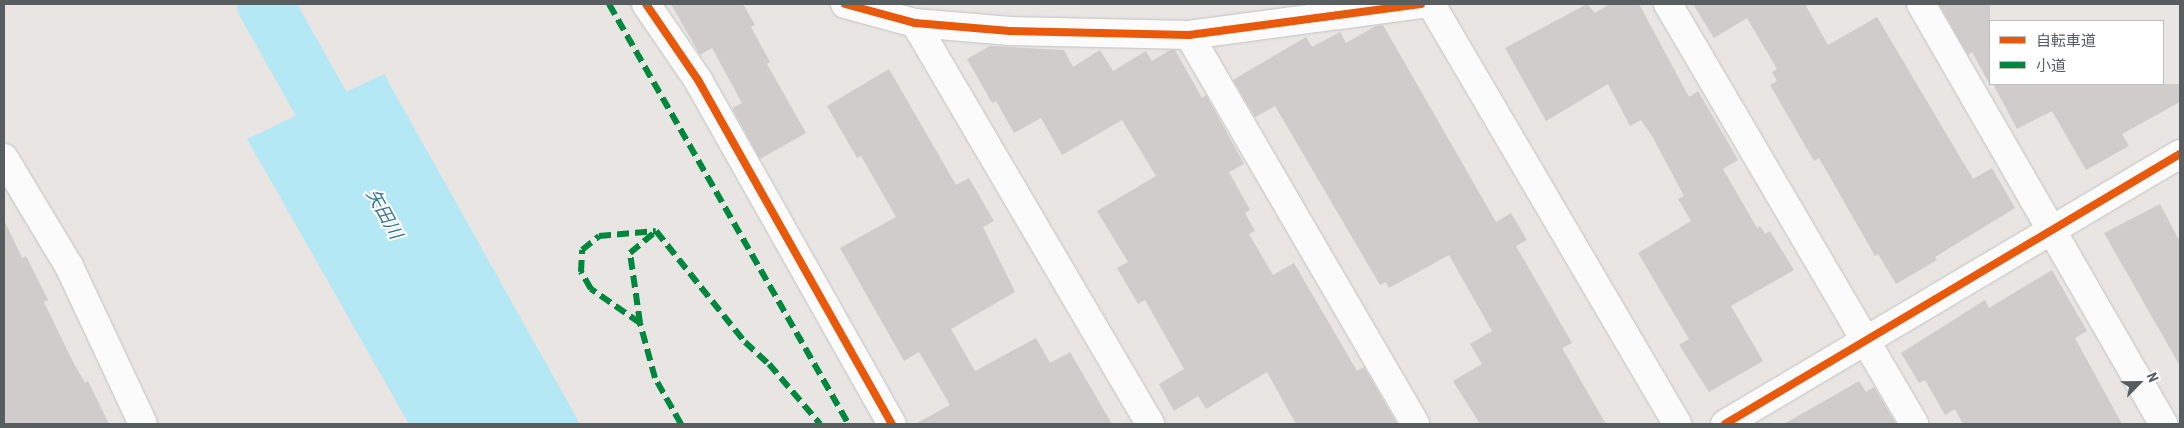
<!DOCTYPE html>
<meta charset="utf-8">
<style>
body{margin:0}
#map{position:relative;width:2184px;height:428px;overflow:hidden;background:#e8e5e2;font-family:"Roboto Condensed","Noto Sans JP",sans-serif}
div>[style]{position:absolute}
.water>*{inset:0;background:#b4e8f4}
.river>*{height:56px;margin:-28px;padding:0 28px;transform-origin:28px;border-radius:28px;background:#b4e8f4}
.building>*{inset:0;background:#cfcccb}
.roads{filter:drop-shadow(0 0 1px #c4c3c2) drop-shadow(0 0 1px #c4c3c2)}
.street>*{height:28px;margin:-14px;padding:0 14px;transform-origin:14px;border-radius:14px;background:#fcfbfb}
.quiet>*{height:6px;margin-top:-3px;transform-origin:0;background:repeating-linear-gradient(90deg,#00873e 0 12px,transparent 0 18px)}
.cycleway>*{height:8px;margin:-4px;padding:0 4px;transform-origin:4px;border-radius:4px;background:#e8590c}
span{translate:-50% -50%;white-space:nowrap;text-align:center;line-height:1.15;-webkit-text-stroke:4px #fff;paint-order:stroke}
.water-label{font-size:18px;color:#367893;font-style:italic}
.frame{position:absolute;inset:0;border:5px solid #585d60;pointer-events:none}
.legend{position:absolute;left:1989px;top:20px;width:175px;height:65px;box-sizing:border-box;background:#fff;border:1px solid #bcbebf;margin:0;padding:6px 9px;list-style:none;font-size:15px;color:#585d60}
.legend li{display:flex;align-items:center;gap:10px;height:25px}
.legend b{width:25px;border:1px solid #bcbebf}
.north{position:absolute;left:2114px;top:358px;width:50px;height:50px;-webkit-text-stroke:4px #fff;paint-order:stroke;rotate:67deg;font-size:14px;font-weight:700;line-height:20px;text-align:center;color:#585d60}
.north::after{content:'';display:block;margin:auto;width:18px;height:22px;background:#585d60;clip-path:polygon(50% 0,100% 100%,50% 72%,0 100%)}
</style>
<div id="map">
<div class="water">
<i style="clip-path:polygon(384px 74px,580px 424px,409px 424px,247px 139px)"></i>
</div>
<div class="river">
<i style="left:265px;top:4px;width:192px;rotate:60.6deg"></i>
</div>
<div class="building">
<i style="clip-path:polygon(671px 4px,743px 4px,755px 25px,751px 27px,770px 62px,767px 64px,806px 133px,760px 159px,732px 108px,742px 103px,712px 48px,700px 55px)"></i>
<i style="clip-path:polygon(1587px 4px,1595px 13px,1610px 4px,1639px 4px,1689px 97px,1698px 91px,1738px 160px,1723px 169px,1757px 228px,1760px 226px,1765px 234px,1770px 231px,1794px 270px,1731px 306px,1763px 361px,1709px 392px,1679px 345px,1689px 339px,1638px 253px,1691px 221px,1678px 199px,1684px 196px,1652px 136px,1641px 120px,1630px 126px,1608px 84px,1546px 121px,1505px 48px)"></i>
<i style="clip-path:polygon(1693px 4px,1805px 4px,1828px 45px,1877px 17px,1973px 179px,1992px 168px,2015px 208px,1935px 257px,1937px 260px,1896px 284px,1878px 254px,1875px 256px,1819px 158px,1814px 161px,1770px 85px,1777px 81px,1772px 72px,1777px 69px,1747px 18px,1714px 38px)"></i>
<i style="clip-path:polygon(1939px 4px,1990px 4px,1990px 85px,1972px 52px,1968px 55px)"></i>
<i style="clip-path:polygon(1383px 25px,1496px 222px,1511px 213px,1527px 240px,1516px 246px,1572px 343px,1562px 348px,1606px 424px,1480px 424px,1453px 381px,1482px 364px,1470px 344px,1492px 331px,1449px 255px,1389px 288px,1386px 282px,1380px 285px,1275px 106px,1255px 117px,1233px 80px,1306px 37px,1312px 47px,1340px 32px,1346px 43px,1376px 26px)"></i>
<i style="clip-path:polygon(990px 46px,1064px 50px,1073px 67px,1100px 50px,1113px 71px,1146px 51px,1152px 61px,1170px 50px,1175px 50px,1202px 98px,1206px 95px,1244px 164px,1229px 172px,1250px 210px,1245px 213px,1255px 231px,1249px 234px,1273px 275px,1294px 263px,1357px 371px,1364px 367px,1397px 424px,1296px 424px,1267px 372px,1206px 409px,1198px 396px,1174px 411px,1159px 384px,1184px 369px,1145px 300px,1138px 304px,1117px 268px,1128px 262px,1097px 211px,1156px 176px,1122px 120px,1062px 155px,1041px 118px,1014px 133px,996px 101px,992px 103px,967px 59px)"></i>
<i style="clip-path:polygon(889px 69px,956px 185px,969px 178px,994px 221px,983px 227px,1015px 292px,951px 329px,975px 371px,1036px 338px,1050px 363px,1070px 352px,1112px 424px,915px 424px,950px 405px,919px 352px,904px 361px,840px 248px,896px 217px,861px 156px,857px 158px,827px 106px)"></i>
<i style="clip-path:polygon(1993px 84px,2180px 84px,2180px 102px,2122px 134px,2129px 146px,2086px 170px,2052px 111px,2017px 129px)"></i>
<i style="clip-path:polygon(2160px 204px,2180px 242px,2180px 366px,2104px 233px)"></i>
<i style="clip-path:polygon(4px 220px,22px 258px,26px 256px,48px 300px,44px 302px,73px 362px,85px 383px,88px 381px,109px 424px,4px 424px)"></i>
<i style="clip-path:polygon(2052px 270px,2087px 331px,2075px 338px,2122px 424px,1963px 424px,1955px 409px,1945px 415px,1925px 380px,1919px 383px,1901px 353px,1985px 300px,1989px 308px)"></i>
<i style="clip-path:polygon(1859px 381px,1866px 392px,1874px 387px,1896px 424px,1784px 424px)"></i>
</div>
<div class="roads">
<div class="street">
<i style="left:646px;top:4px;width:92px;rotate:55.6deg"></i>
<i style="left:698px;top:80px;width:395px;rotate:60.6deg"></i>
<i style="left:845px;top:4px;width:73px;rotate:15.2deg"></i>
<i style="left:915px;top:23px;width:95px;rotate:4.8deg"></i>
<i style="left:1010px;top:31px;width:179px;rotate:1.3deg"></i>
<i style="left:1189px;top:35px;width:234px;rotate:-7.6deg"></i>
<i style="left:1431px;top:4px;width:487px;rotate:59.6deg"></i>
<i style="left:1668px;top:4px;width:487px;rotate:59.6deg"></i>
<i style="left:1921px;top:4px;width:485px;rotate:60deg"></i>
<i style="left:915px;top:23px;width:465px;rotate:59.6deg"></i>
<i style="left:1189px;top:35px;width:450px;rotate:59.8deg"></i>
<i style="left:4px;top:158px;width:126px;rotate:59deg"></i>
<i style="left:69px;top:266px;width:174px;rotate:64.9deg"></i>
<i style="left:1725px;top:424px;width:529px;rotate:-30.69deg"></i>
</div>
</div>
<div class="quiet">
<i style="left:609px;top:4px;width:484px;rotate:60.3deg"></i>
<i style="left:640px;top:323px;width:60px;rotate:-145.2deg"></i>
<i style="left:591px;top:289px;width:20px;rotate:-120deg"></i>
<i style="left:581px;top:272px;width:22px;rotate:-87deg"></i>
<i style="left:582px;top:250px;width:22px;rotate:-39deg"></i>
<i style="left:599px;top:236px;width:57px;rotate:-5deg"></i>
<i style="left:681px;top:424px;width:53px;rotate:-119.5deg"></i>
<i style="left:655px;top:378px;width:57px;rotate:-105.3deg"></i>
<i style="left:640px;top:323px;width:71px;rotate:-98.1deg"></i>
<i style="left:630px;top:253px;width:34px;rotate:-40deg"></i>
<i style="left:656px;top:231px;width:142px;rotate:51.3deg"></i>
<i style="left:745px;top:342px;width:33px;rotate:43deg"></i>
<i style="left:769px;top:364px;width:79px;rotate:49.6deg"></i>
</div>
<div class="cycleway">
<i style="left:646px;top:4px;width:92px;rotate:55.6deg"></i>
<i style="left:698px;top:80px;width:395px;rotate:60.6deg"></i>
<i style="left:845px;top:4px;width:73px;rotate:15.2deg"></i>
<i style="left:915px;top:23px;width:95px;rotate:4.8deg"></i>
<i style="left:1010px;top:31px;width:179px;rotate:1.3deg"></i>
<i style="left:1189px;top:35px;width:234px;rotate:-7.6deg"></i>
<i style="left:1725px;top:424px;width:529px;rotate:-30.69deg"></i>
</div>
<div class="water-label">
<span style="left:384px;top:214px;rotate:61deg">矢田川</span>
</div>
<div class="frame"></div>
<ul class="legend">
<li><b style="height:6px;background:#e8590c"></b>自転車道</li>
<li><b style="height:6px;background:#00873e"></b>小道</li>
</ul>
<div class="north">N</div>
</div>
